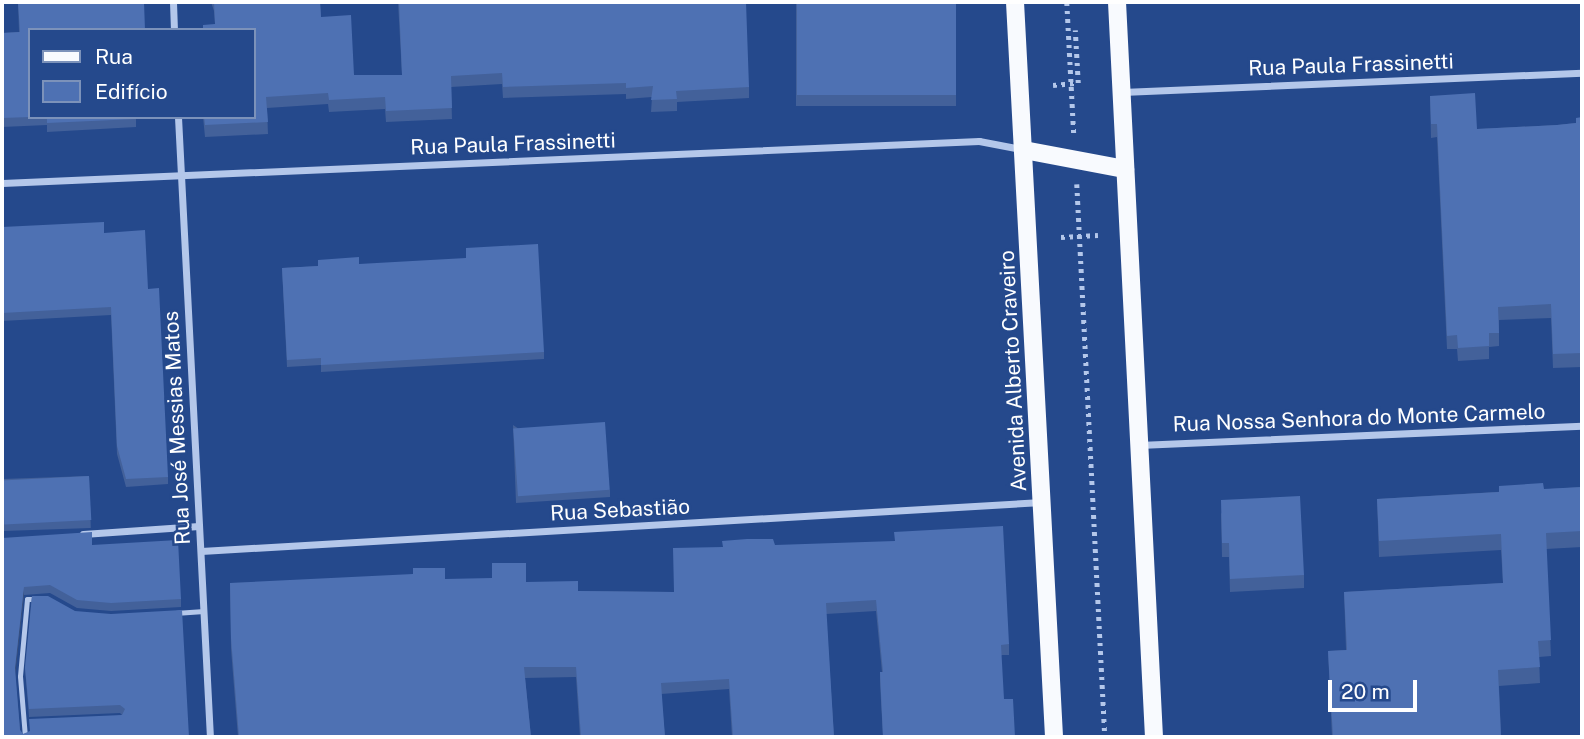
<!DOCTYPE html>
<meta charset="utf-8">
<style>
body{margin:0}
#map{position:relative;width:1584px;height:739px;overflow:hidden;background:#25498c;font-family:"Public Sans",sans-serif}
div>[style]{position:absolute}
.path>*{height:4.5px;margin-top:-2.25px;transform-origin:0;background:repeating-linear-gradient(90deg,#b4c7ea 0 3.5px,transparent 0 8.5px)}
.service>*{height:5px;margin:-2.5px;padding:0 2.5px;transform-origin:2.5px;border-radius:2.5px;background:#b4c7ea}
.minor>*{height:7px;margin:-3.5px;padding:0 3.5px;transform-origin:3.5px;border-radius:3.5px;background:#b4c7ea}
.primary>*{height:18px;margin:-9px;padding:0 9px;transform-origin:9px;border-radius:9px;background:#f8fafe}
.wall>*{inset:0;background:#43619a;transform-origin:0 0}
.shaded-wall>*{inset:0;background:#374f7d}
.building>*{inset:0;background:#4e71b3;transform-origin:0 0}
span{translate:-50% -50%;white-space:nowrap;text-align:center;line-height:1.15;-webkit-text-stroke:5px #25498c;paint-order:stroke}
.street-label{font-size:21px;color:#fff}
.frame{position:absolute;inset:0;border:4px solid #fff;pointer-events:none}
.legend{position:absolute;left:28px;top:28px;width:228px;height:91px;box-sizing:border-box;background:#25498c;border:2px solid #7c92ba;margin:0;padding:9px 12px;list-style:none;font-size:21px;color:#fff}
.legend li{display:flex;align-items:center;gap:14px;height:35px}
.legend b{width:35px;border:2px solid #7c92ba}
.scale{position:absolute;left:1328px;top:680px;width:89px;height:32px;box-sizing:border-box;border:4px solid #fff;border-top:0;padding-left:9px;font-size:21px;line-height:24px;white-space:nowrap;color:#fff;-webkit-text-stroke:5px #25498c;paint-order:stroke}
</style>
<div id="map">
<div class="path">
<i style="left:1067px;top:2px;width:135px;rotate:87deg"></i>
<i style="left:1053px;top:85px;width:25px;rotate:-5deg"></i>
<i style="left:1078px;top:83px;width:53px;rotate:-93.2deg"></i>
<i style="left:1077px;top:184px;width:554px;rotate:87.1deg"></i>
<i style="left:1061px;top:237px;width:37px;rotate:-3deg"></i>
</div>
<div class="service">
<i style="left:175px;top:613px;width:29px;rotate:-4deg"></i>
<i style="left:25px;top:737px;width:61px;rotate:-94.7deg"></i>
<i style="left:20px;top:676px;width:77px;rotate:-84.8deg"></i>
<i style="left:27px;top:599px;width:10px"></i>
</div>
<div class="minor">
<i style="left:173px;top:2px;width:28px;rotate:88deg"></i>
<i style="left:1122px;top:92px;width:460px;rotate:-2.4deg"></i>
<i style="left:178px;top:117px;width:621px;rotate:87.05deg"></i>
<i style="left:2px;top:183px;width:978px;rotate:-2.46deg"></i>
<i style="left:979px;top:141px;width:43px;rotate:10.8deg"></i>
<i style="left:1139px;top:445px;width:443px;rotate:-2.5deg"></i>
<i style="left:83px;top:534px;width:116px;rotate:-3.9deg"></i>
<i style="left:201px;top:551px;width:842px;rotate:-3.33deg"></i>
</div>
<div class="primary">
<i style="left:1015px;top:2px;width:736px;rotate:86.96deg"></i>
<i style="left:1117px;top:2px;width:736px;rotate:87.12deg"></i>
<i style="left:1024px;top:150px;width:103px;rotate:10.7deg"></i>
</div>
<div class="wall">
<i style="clip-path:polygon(18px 2px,144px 2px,30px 117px,136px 117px,136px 127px,47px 132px,47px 125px,2px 127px,2px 33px,19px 32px)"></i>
<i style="clip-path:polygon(211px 2px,320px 2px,321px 17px,354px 75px,402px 75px,398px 2px,749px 87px,749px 98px,677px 102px,677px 111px,651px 112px,652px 97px,626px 99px,626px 94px,503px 98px,502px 84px,451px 87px,452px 119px,386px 122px,385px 109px,329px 112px,328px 104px,267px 108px,268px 134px,205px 137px,203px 117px,254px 117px,215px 24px,214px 11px)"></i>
<i style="left:796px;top:2px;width:160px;height:104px"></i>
<i style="clip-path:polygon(1430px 96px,1477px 129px,1557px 125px,1576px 123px,1582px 117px,1582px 367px,1553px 368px,1551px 318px,1499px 320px,1499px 346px,1489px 347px,1489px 359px,1458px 361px,1457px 349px,1447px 349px,1437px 137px,1431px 138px)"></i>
<i style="clip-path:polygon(2px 227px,104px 233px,168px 477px,168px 484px,126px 487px,117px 454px,111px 315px,2px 321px)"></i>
<i style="clip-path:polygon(359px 264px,544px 352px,544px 359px,321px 372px,321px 365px,287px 367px,282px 268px)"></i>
<i style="clip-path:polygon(513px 425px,610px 490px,610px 497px,516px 503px)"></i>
<i style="left:89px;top:476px;width:52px;height:87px;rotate:88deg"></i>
<i style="clip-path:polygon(1582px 487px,1582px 547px,1546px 549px,1551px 656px,1539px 657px,1540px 683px,1499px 686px,1501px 737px,1332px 737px,1328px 651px,1346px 650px,1344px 592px,1503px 583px,1501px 550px,1379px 557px,1377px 499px)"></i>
<i style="clip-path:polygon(1221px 513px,1304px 575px,1304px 588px,1230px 592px,1229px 557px,1222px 557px)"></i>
<i style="clip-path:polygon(2px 538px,92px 545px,181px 599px,181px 607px,111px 611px,77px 608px,50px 593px,24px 595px,15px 673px,20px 730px,23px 734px,122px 715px,120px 713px,29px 717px,25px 668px,32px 596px,189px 737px,2px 737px)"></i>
<i style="clip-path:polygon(775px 545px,1009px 644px,1009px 655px,1002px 655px,883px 737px,880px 683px,880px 672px,882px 672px,876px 611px,826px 614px,834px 737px,732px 737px,729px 689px,661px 694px,665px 737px,580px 737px,576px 677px,525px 678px,531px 737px,238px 737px,231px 649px,230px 583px,445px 579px,526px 582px,578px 591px,674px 592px)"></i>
</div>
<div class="shaded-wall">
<i style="clip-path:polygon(24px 587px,24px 595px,15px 676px,15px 668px)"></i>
</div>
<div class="building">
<i style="clip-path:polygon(18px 2px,144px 2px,145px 30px,30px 30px,30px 117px,2px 118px,2px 33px,20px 32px)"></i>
<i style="clip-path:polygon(214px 2px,320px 2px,321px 17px,351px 15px,354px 75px,402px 75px,399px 2px,746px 2px,749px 87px,676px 91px,677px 99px,651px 100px,653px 86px,626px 88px,626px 83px,503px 87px,502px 73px,451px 76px,452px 108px,386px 111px,385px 97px,329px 100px,328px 93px,266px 97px,268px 122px,205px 125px,204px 117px,254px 117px,254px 30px,203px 30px,203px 25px,215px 24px)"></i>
<i style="left:797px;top:2px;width:159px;height:93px"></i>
<i style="clip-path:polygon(1475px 93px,1477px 129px,1557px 125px,1576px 123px,1576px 118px,1582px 117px,1582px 353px,1553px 354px,1551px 304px,1498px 307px,1499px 333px,1489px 333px,1489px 346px,1458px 348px,1457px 335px,1447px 336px,1437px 124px,1431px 124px,1430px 96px)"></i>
<i style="clip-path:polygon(47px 117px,136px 117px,136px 119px,47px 123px)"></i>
<i style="clip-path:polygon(104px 222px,104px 233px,145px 230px,148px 289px,159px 288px,168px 477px,126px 479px,117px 446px,111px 307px,2px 313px,2px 227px)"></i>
<i style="clip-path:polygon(538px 244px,544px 352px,321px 365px,321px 358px,287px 360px,282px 268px,318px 266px,318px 260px,359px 257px,359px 264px,466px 258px,466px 248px)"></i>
<i style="left:605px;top:422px;width:68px;height:92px;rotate:86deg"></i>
<i style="left:89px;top:476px;width:44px;height:87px;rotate:87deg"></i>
<i style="clip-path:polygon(1543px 483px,1544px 489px,1582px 487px,1582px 531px,1546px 533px,1551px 640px,1538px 641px,1540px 667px,1498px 670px,1501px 737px,1333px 737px,1328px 651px,1347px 650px,1344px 592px,1503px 583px,1501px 534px,1379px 541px,1377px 499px,1499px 492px,1499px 486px)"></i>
<i style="clip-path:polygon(1300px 496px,1304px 575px,1230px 579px,1229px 543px,1222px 543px,1221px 500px)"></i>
<i style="clip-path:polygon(1003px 526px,1009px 644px,1001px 645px,1004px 699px,1013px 699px,1015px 737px,883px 737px,880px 672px,883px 672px,876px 600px,826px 603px,834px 737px,733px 737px,729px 679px,661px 683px,665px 737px,581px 737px,576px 667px,524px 667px,531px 737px,239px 737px,231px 638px,230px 583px,413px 574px,413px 568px,445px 568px,445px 579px,492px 578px,492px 563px,526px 563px,526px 582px,578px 581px,578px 591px,674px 592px,673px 548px,723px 547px,722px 541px,747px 539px,773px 539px,775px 545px,895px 541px,894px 532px)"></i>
<i style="clip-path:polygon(92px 532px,92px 545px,178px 540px,181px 599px,111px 603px,77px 600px,50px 585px,24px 587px,15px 668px,20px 730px,23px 734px,30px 731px,29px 719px,122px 715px,125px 709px,120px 705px,29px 709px,25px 668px,32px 596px,48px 596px,75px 611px,111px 614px,182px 610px,189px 737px,2px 737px,2px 538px)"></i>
</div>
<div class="street-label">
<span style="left:1351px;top:65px;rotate:-2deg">Rua Paula Frassinetti</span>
<span style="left:513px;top:144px;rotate:-2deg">Rua Paula Frassinetti</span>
<span style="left:1013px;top:371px;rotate:-93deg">Avenida Alberto Craveiro</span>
<span style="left:1359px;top:418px;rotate:-2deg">Rua Nossa Senhora do Monte Carmelo</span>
<span style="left:177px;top:428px;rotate:-93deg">Rua José Messias Matos</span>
<span style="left:620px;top:510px;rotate:-3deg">Rua Sebastião</span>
</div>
<div class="frame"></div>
<ul class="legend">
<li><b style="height:9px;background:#f8fafe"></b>Rua</li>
<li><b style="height:19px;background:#4e71b3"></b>Edifício</li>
</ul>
<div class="scale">20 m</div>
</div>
